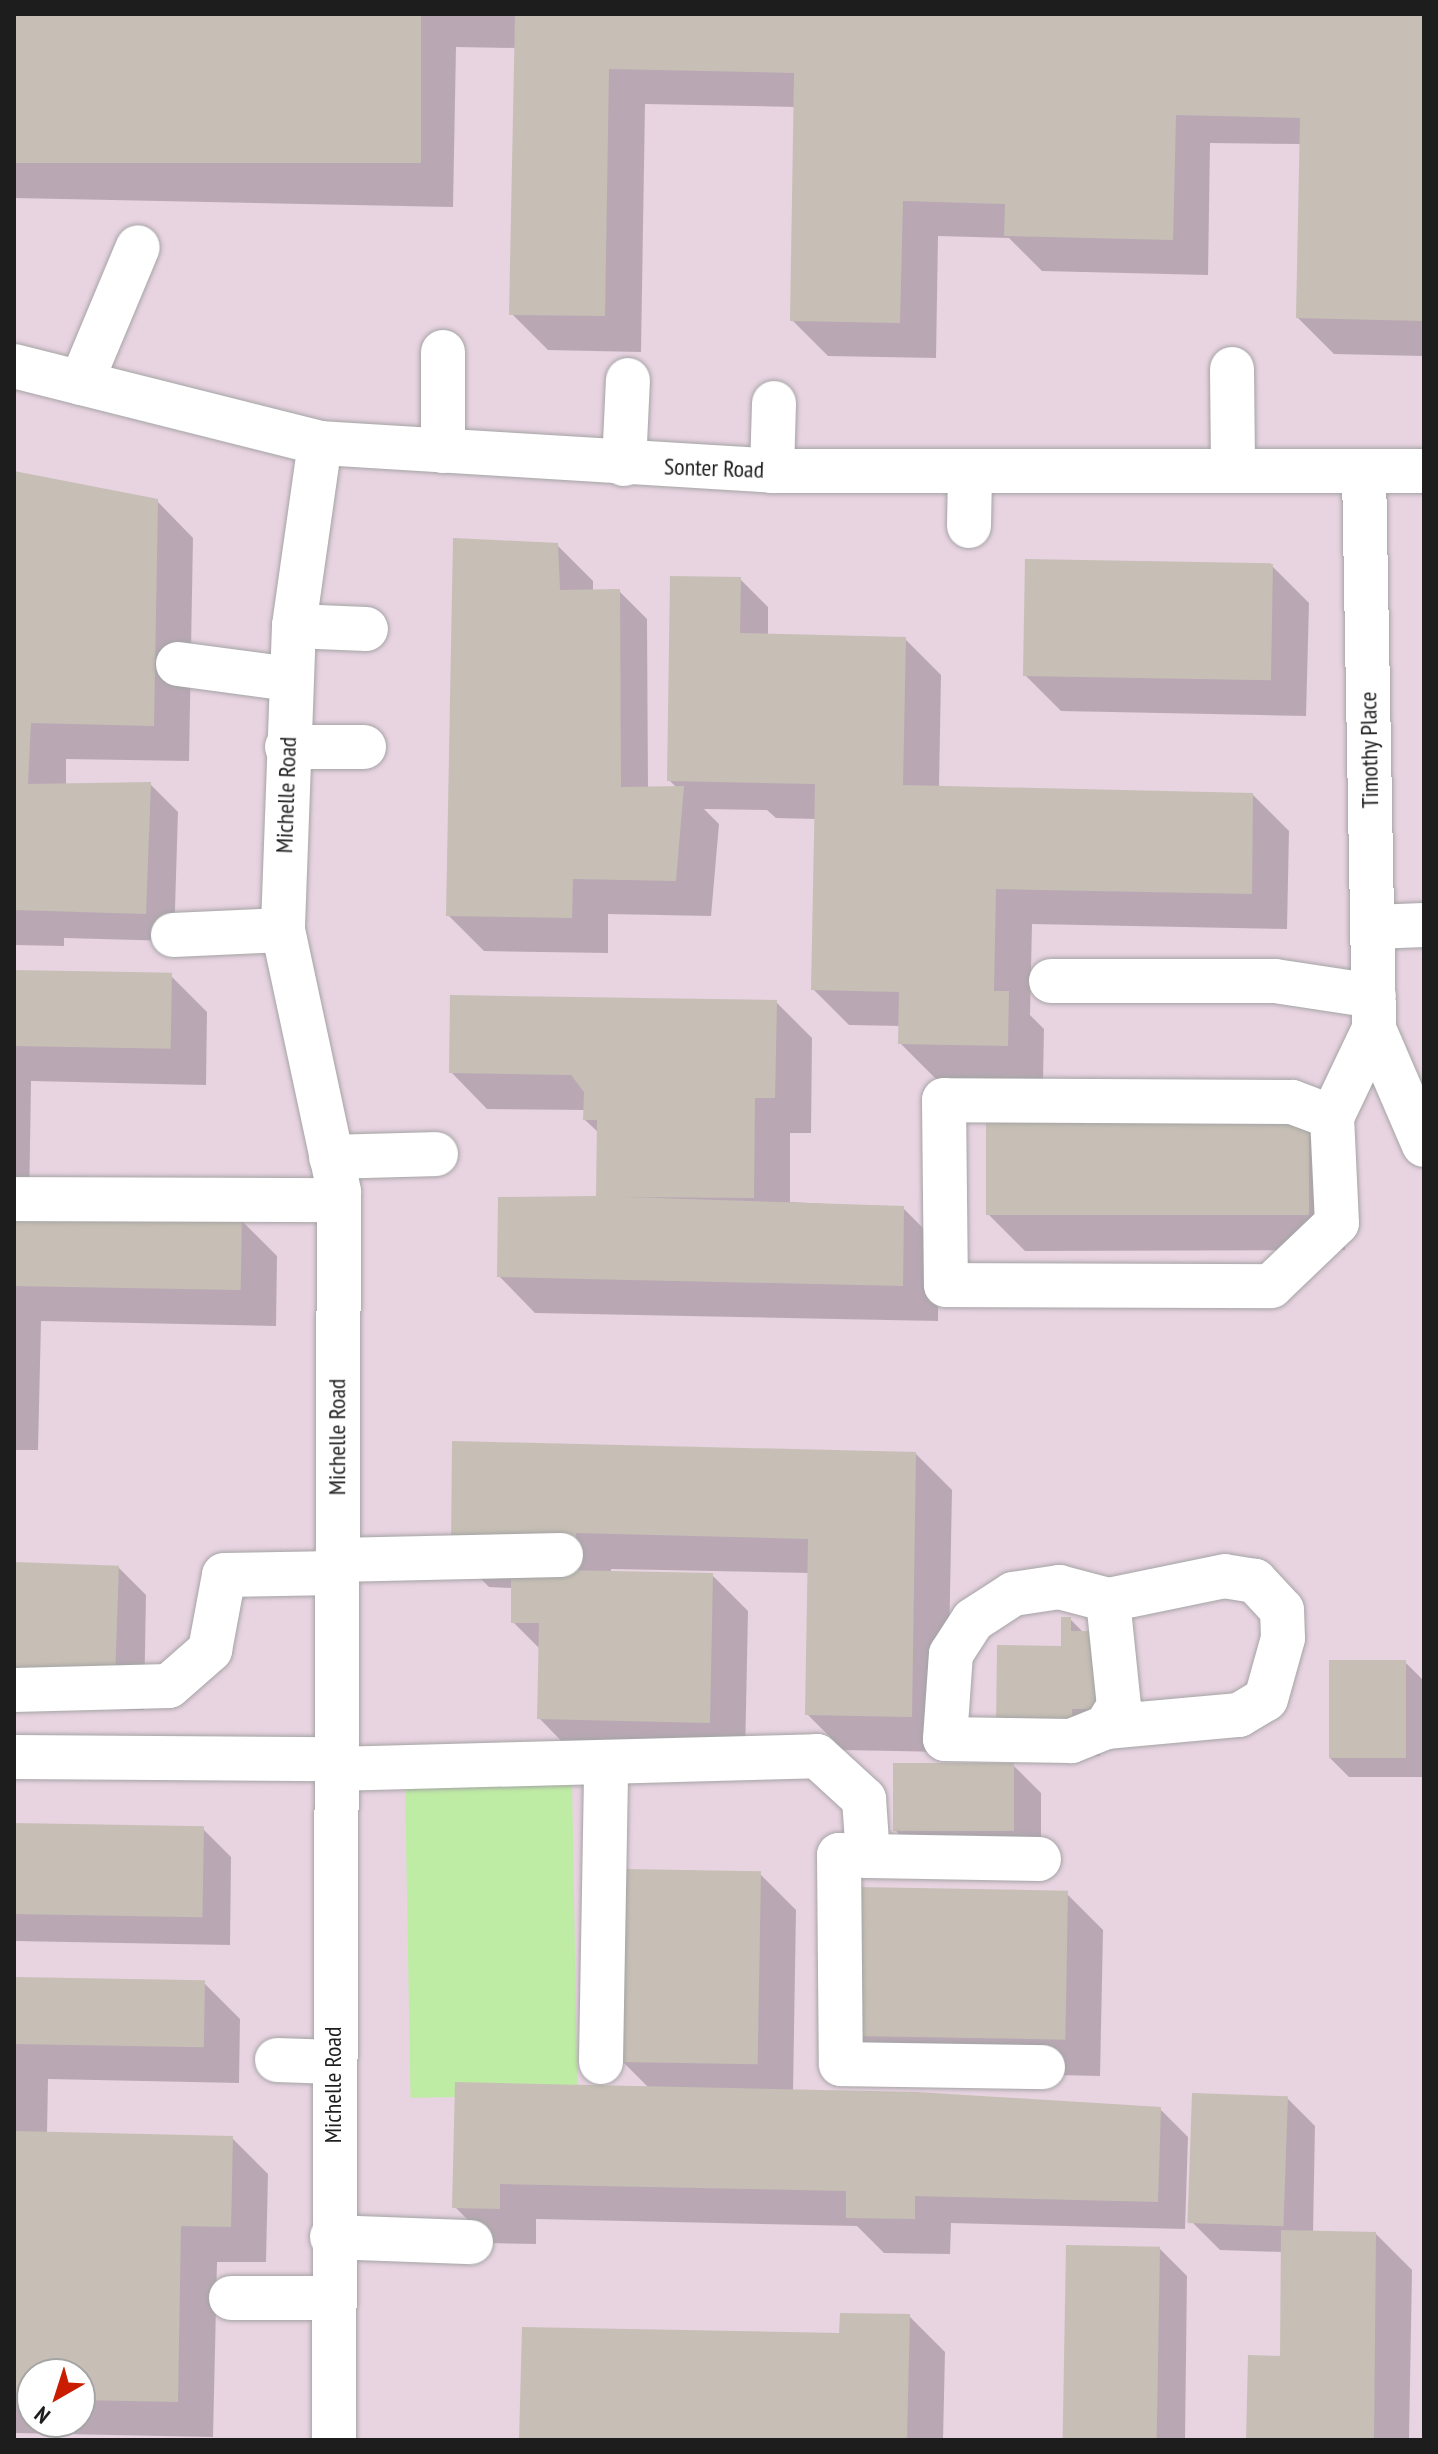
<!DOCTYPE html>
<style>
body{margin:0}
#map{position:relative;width:1438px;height:2454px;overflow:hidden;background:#efece2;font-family:"PT Sans Narrow",sans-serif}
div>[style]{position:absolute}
.industrial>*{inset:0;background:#e8d3e1}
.grass>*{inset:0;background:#beeca4;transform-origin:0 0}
.shadow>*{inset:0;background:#0003}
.building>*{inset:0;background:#c7bfb5;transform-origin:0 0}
.roads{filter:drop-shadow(0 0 2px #a4a4a4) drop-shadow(0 0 2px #a4a4a4)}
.minor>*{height:44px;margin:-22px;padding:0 22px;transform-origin:22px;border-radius:22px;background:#fff}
span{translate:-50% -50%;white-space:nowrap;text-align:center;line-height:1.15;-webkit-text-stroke:8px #fff;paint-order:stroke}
.street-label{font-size:24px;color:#1d1d1d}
.frame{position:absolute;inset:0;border:16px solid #1d1d1d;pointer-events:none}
.north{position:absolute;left:16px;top:2358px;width:80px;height:80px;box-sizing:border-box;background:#fff;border:2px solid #a5a5a5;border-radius:50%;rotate:219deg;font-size:22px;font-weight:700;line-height:32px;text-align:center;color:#1d1d1d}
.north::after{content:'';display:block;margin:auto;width:28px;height:36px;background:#c91c00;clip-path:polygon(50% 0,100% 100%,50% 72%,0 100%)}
</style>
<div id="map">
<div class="industrial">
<i style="clip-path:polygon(evenodd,14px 14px,1424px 14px,1424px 2440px,14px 2440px,14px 14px,32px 2374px,80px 2374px,80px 2422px,32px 2422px,32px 2374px)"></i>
</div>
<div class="grass">
<i style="left:572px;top:1780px;width:315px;height:167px;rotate:89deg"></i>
</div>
<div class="shadow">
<i style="clip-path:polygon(14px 14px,1424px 14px,1424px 356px,1334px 354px,1298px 318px,1301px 144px,1210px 143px,1208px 275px,1042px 271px,1009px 238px,938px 236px,936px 358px,828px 356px,792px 320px,796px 107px,645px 104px,641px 352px,548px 350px,512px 314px,516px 48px,456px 47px,453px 207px,14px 198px)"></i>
<i style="clip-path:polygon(14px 473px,157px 501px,193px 538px,189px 761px,66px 759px,66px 785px,150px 784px,178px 812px,174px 941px,64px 938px,64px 946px,14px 945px)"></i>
<i style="clip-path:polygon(557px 545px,593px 581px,593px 591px,619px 591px,647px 619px,648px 788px,677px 788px,669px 780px,740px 579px,768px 607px,768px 636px,905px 639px,941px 675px,939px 788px,1253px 795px,1289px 831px,1287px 929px,1032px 924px,1030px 1015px,1044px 1029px,1043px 1082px,936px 1079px,900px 1043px,901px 1026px,849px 1025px,813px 989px,816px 819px,776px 818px,767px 810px,704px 809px,719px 824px,711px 916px,608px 914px,608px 953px,484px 951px,448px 915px)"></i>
<i style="clip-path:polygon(1272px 566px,1309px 603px,1306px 716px,1061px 711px,1025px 675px)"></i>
<i style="clip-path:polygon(14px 972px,171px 976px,207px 1012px,206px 1085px,31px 1081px,29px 1210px,14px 1210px)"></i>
<i style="clip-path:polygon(776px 1002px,812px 1038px,811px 1133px,790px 1133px,790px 1202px,903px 1208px,939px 1244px,938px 1321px,535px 1313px,499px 1276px,598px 1198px,599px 1133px,585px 1120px,586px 1110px,487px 1109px,451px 1072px)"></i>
<i style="clip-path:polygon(1308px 1120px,1344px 1156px,1345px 1250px,1025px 1251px,989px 1215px)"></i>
<i style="clip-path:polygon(14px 1215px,241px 1220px,277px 1256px,276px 1326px,41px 1321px,38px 1450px,14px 1450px)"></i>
<i style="clip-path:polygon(915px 1453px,952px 1490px,947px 1752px,843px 1750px,807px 1714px,810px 1573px,611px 1569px,611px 1573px,712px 1575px,748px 1611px,745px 1758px,575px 1755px,539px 1718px,540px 1649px,513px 1622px,513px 1588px,489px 1587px,453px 1551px)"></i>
<i style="clip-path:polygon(14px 1564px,118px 1567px,146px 1595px,144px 1710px,14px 1707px)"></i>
<i style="clip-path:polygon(1070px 1619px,1084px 1633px,1100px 1756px,1026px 1755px)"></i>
<i style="clip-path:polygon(1405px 1662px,1424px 1681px,1423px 1777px,1349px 1777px,1330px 1758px)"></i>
<i style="clip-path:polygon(1013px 1765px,1041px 1793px,1041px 1858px,923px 1858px,895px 1830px)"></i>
<i style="clip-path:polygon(14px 1825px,203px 1829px,231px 1857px,230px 1945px,14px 1941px)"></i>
<i style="clip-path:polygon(760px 1874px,796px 1910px,793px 2092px,1160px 2109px,1188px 2137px,1185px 2229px,951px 2223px,950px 2254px,884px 2253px,857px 2226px,536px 2219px,536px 2244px,491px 2243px,455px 2207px,650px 2089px,623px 2062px)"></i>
<i style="clip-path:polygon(1067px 1894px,1103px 1930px,1100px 2076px,893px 2071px,856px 2035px)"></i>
<i style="clip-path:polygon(evenodd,14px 1979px,204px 1983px,240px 2019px,239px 2083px,48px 2079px,47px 2134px,232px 2138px,268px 2174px,266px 2262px,217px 2262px,213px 2437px,14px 2433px,14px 1979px,32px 2374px,80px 2374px,80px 2422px,32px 2422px,32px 2374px)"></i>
<i style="clip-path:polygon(1287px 2098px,1315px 2126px,1313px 2233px,1376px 2234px,1412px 2270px,1409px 2440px,1248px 2440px,1282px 2358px,1283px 2252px,1220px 2250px,1192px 2222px)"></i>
<i style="clip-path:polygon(1159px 2248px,1187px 2276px,1185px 2440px,1067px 2440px)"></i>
<i style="clip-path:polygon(909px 2316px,945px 2352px,943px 2440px,521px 2440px)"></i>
</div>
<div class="building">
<i style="left:14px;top:14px;width:407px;height:149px"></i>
<i style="clip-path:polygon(515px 14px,1424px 14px,1424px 321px,1296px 318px,1300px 118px,1176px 115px,1173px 240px,1004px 236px,1005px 204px,903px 201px,900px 323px,790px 321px,794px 73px,609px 69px,605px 316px,509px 315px)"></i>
<i style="clip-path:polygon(14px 471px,158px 499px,154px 726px,31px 723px,28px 784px,151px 782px,146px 914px,14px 910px)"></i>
<i style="clip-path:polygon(453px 538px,558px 543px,560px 590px,620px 589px,621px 787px,684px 786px,676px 881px,573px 879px,572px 918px,446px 916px)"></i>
<i style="left:1025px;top:559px;width:248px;height:117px;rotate:1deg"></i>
<i style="clip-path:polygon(670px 576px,741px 577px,740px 633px,906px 637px,903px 785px,1253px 793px,1252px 894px,996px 889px,994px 991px,1009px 991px,1008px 1046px,898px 1044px,899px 992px,811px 990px,815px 784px,667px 781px)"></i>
<i style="left:14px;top:970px;width:158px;height:76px;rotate:1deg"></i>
<i style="clip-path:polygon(450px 995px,777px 1000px,775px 1098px,755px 1098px,754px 1198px,624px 1197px,904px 1206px,903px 1286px,497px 1277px,498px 1197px,596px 1196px,597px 1120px,583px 1120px,584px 1092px,571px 1075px,449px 1073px)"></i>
<i style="left:1309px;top:1118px;width:97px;height:323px;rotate:90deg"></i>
<i style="left:14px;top:1213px;width:228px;height:73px;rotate:1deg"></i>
<i style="clip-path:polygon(452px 1441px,916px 1452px,912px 1717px,805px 1715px,808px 1539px,576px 1533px,576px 1555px,451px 1552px)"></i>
<i style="left:14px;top:1562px;width:105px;height:119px;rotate:2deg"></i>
<i style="clip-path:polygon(511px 1569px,713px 1573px,710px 1723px,537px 1719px,539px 1623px,511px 1623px)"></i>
<i style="clip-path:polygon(1061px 1617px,1071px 1617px,1071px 1631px,1107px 1631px,1106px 1709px,1072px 1709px,1073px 1729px,996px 1728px,997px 1645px,1061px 1646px)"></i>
<i style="left:1329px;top:1660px;width:77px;height:98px"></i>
<i style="left:893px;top:1763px;width:121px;height:68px"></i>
<i style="left:14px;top:1823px;width:190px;height:91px;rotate:1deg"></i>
<i style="left:625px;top:1869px;width:136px;height:193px;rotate:1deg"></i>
<i style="left:857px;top:1887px;width:211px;height:149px;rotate:1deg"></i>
<i style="left:14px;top:1977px;width:191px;height:67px;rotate:1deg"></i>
<i style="clip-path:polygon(455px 2082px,917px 2092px,1161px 2107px,1158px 2202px,915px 2196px,915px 2219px,846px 2218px,846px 2191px,500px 2184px,500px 2209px,452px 2208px)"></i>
<i style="left:1192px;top:2093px;width:96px;height:130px;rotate:2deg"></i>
<i style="clip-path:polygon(14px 2131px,233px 2136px,231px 2227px,181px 2226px,178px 2402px,80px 2400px,80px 2374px,32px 2374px,32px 2399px,14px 2398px)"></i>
<i style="clip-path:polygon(1281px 2230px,1376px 2232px,1374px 2440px,1246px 2440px,1248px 2355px,1280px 2356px)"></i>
<i style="left:1066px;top:2245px;width:94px;height:195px;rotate:1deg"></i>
<i style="clip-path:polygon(840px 2313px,910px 2314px,907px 2440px,519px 2440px,522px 2327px,839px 2333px)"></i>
</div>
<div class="roads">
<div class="minor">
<i style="left:14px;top:366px;width:316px;rotate:14.1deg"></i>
<i style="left:320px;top:443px;width:453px;rotate:3.5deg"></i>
<i style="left:772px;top:471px;width:652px"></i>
<i style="left:1232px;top:369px;width:101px;rotate:89.4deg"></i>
<i style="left:81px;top:383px;width:147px;rotate:-67.3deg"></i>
<i style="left:320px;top:443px;width:185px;rotate:98.1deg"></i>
<i style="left:294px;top:626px;width:304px;rotate:92.1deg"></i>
<i style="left:283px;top:930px;width:268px;rotate:77.9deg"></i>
<i style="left:339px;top:1192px;width:1248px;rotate:90.23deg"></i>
<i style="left:443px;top:451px;width:99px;rotate:-90deg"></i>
<i style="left:624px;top:464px;width:84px;rotate:-87.3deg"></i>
<i style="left:772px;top:471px;width:68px;rotate:-88.3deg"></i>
<i style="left:1364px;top:471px;width:558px;rotate:88.97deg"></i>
<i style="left:1374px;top:1029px;width:126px;rotate:66.7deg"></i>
<i style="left:969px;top:526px;width:54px;rotate:-88.9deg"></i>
<i style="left:294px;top:626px;width:72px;rotate:2.4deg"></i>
<i style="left:178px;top:664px;width:114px;rotate:7.6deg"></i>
<i style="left:287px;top:747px;width:77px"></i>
<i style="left:1373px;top:927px;width:51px;rotate:-2.2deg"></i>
<i style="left:173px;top:935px;width:110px;rotate:-2.6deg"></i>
<i style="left:1051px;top:981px;width:224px"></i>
<i style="left:1275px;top:981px;width:100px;rotate:8.6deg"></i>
<i style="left:1332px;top:1117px;width:43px;rotate:-159.4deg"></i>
<i style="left:1292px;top:1102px;width:348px;rotate:-179.7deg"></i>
<i style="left:944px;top:1100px;width:185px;rotate:89.4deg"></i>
<i style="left:946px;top:1285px;width:325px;rotate:0.2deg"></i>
<i style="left:1271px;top:1286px;width:91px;rotate:-43.7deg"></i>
<i style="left:1337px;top:1223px;width:106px;rotate:-92.7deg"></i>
<i style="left:1332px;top:1117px;width:98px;rotate:-64.5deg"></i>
<i style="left:331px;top:1157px;width:105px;rotate:-1.6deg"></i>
<i style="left:14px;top:1199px;width:325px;rotate:0.2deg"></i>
<i style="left:336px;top:1560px;width:225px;rotate:-1.3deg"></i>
<i style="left:1059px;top:1587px;width:51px;rotate:14.9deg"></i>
<i style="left:1108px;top:1600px;width:107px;rotate:84.1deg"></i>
<i style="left:1119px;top:1706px;width:25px;rotate:122deg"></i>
<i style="left:1106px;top:1727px;width:38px;rotate:158deg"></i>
<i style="left:1071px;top:1741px;width:126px;rotate:-179.1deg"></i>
<i style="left:945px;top:1739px;width:85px;rotate:-86deg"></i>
<i style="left:951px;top:1654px;width:40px;rotate:-57.1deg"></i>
<i style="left:973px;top:1620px;width:48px;rotate:-33deg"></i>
<i style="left:1013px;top:1594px;width:47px;rotate:-8.7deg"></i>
<i style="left:14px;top:1690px;width:155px;rotate:-1.5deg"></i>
<i style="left:169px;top:1686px;width:55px;rotate:-41.3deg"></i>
<i style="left:210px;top:1650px;width:76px;rotate:-79.4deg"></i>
<i style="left:224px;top:1575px;width:112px;rotate:-1deg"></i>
<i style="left:1106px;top:1727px;width:134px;rotate:-5.2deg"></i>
<i style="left:1239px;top:1715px;width:31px;rotate:-31deg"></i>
<i style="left:1266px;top:1699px;width:63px;rotate:-74.4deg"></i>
<i style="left:1283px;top:1638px;width:28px;rotate:-92deg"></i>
<i style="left:1282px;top:1610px;width:40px;rotate:-133deg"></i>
<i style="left:1255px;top:1581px;width:30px;rotate:-171deg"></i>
<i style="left:1225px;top:1576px;width:119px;rotate:168.4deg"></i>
<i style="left:14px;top:1757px;width:320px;rotate:0.4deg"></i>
<i style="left:334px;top:1769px;width:483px;rotate:-1.5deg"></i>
<i style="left:817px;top:1756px;width:64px;rotate:42.5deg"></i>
<i style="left:864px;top:1799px;width:57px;rotate:86deg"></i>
<i style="left:868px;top:1856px;width:171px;rotate:1deg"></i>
<i style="left:868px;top:1856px;width:29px;rotate:-178deg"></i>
<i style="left:839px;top:1855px;width:209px;rotate:89.5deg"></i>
<i style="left:841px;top:2064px;width:202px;rotate:0.9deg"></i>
<i style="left:277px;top:2060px;width:57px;rotate:2deg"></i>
<i style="left:601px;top:2062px;width:300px;rotate:-89deg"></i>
<i style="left:332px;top:2237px;width:139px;rotate:2.1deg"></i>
<i style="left:231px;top:2298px;width:100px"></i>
</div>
</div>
<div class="street-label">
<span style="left:714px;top:468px;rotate:2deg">Sonter Road</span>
<span style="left:1369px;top:750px;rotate:-91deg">Timothy Place</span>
<span style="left:286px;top:795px;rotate:-88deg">Michelle Road</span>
<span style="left:337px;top:1437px;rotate:-90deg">Michelle Road</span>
<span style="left:333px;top:2085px;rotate:-90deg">Michelle Road</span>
</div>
<div class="frame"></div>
<div class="north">N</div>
</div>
